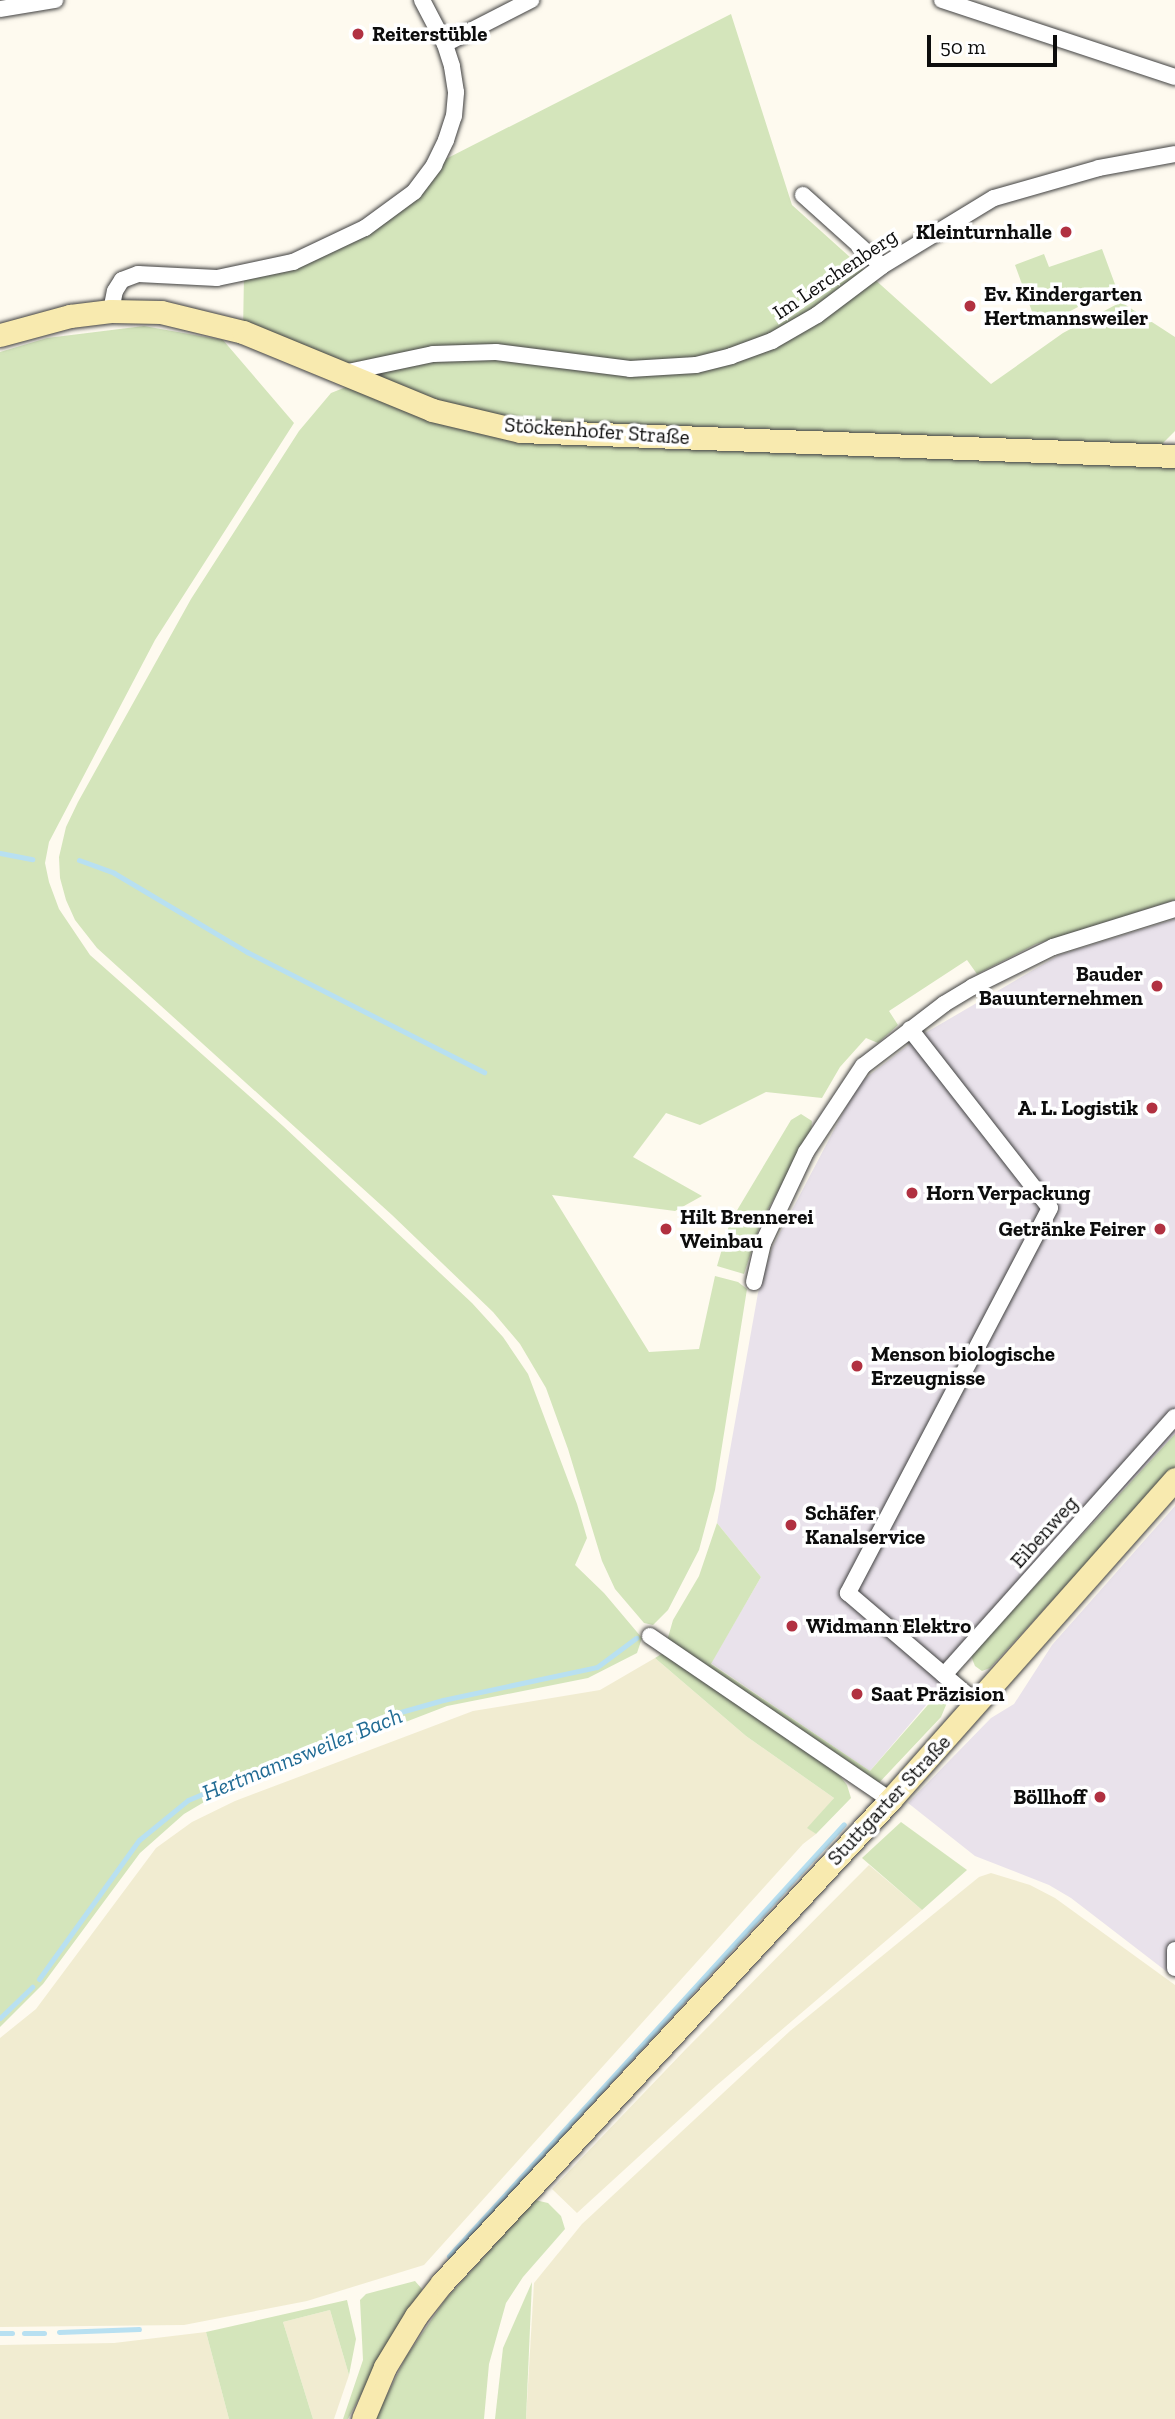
<!DOCTYPE html>
<meta charset="utf-8">
<style>
body{margin:0}
#map{position:relative;width:1175px;height:2419px;overflow:hidden;background:#fefaef;font-family:"Zilla Slab",serif}
div>[style]{position:absolute}
.industrial>*{inset:0;background:#e9e2eb}
.farmland>*{inset:0;background:#f1ecd1}
.green>*{inset:0;background:#d4e5bb}
.stream>*{height:5px;margin:-2.5px;padding:0 2.5px;transform-origin:2.5px;border-radius:2.5px;background:#b8e0f1}
.roads{filter:drop-shadow(0 0 2px #404040) drop-shadow(0 0 2px #404040)}
.minor>*{height:16px;margin:-8px;padding:0 8px;transform-origin:8px;border-radius:8px;background:#fff}
.secondary>*{height:23px;margin:-11.5px;padding:0 11.5px;transform-origin:11.5px;border-radius:11.5px;background:#f8eaaf}
.dots>*{width:19px;height:19px;translate:-50% -50%;box-sizing:border-box;border:4px solid #fff;border-radius:50%}
span{translate:-50% -50%;white-space:nowrap;text-align:center;line-height:1.15;-webkit-text-stroke:7px #fff;paint-order:stroke}
.poi-label{font-size:21px;color:#0d0d0d;font-weight:700}
.left{translate:0 -50%;text-align:left}
.right{translate:-100% -50%;text-align:right}
.street-label{font-size:21px;color:#0d0d0d}
.water-label{font-size:23px;color:#216b94;font-style:italic}
.scale{position:absolute;left:927px;top:35px;width:130px;height:32px;box-sizing:border-box;border:4px solid #0d0d0d;border-top:0;padding-left:9px;font-size:21px;line-height:24px;white-space:nowrap;color:#0d0d0d;-webkit-text-stroke:5px #fff;paint-order:stroke}
</style>
<div id="map">
<div class="industrial">
<i style="clip-path:polygon(1175px 919px,1175px 1434px,972px 1651px,870px 1771px,711px 1663px,761px 1577px,717px 1523px,758px 1293px,772px 1248px,858px 1084px,920px 1036px,1059px 955px)"></i>
<i style="clip-path:polygon(1175px 1506px,1175px 1978px,1071px 1898px,1049px 1885px,975px 1856px,908px 1803px,991px 1718px,1014px 1704px,1052px 1645px)"></i>
</div>
<div class="farmland">
<i style="clip-path:polygon(655px 1658px,746px 1736px,834px 1798px,808px 1828px,816px 1834px,803px 1844px,424px 2265px,307px 2301px,184px 2325px,0 2327px,0 2038px,36px 2009px,156px 1848px,192px 1822px,235px 1801px,473px 1711px,600px 1690px)"></i>
<i style="clip-path:polygon(869px 1865px,922px 1910px,717px 2085px,577px 2213px,552px 2189px,685px 2050px)"></i>
<i style="clip-path:polygon(991px 1873px,1030px 1885px,1055px 1898px,1175px 1985px,1175px 2419px,526px 2419px,534px 2283px,582px 2224px,790px 2031px,979px 1877px)"></i>
<i style="clip-path:polygon(330px 2310px,349px 2375px,334px 2419px,313px 2419px,283px 2322px)"></i>
<i style="clip-path:polygon(206px 2332px,229px 2419px,0 2419px,0 2345px,114px 2343px)"></i>
</div>
<div class="green">
<i style="clip-path:polygon(731px 14px,792px 205px,991px 384px,1063px 333px,1121px 302px,1175px 337px,1175px 431px,1163px 443px,1175px 459px,1175px 900px,1036px 944px,977px 974px,967px 960px,889px 1011px,898px 1025px,878px 1043px,866px 1038px,840px 1067px,822px 1098px,766px 1092px,700px 1125px,666px 1113px,633px 1157px,702px 1196px,675px 1211px,552px 1195px,649px 1352px,699px 1349px,715px 1276px,738px 1282px,747px 1289px,715px 1490px,699px 1550px,668px 1610px,653px 1625px,644px 1623px,615px 1589px,602px 1561px,568px 1449px,546px 1388px,520px 1344px,493px 1312px,392px 1215px,97px 948px,75px 920px,66px 900px,60px 878px,59px 857px,66px 827px,78px 802px,191px 599px,299px 431px,331px 393px,346px 387px,437px 422px,511px 439px,680px 450px,674px 437px,521px 431px,243px 332px,244px 274px,365px 228px,434px 165px)"></i>
<i style="clip-path:polygon(1102px 249px,1116px 287px,1038px 328px,1015px 265px,1044px 254px,1049px 267px)"></i>
<i style="clip-path:polygon(144px 326px,223px 340px,294px 423px,155px 640px,49px 842px,45px 863px,49px 882px,59px 909px,90px 955px,283px 1126px,472px 1303px,503px 1337px,528px 1374px,577px 1504px,587px 1538px,575px 1565px,604px 1593px,642px 1638px,637px 1653px,588px 1678px,447px 1706px,216px 1795px,184px 1814px,140px 1853px,43px 1984px,0 2027px,0 352px,47px 338px)"></i>
<i style="clip-path:polygon(801px 1114px,812px 1121px,811px 1131px,761px 1222px,744px 1274px,717px 1266px,730px 1222px,791px 1120px)"></i>
<i style="clip-path:polygon(1175px 1434px,1175px 1467px,990px 1668px,982px 1671px,975px 1666px,971px 1656px)"></i>
<i style="clip-path:polygon(717px 1523px,761px 1577px,711px 1664px,870px 1771px,941px 1690px,949px 1698px,941px 1717px,876px 1786px,667px 1641px,673px 1620px,699px 1576px)"></i>
<i style="clip-path:polygon(663px 1653px,702px 1677px,839px 1775px,847px 1785px,851px 1798px,816px 1834px,807px 1828px,834px 1798px,746px 1736px,655px 1658px)"></i>
<i style="clip-path:polygon(901px 1822px,967px 1870px,922px 1910px,862px 1858px)"></i>
<i style="clip-path:polygon(535px 2200px,548px 2203px,561px 2216px,565px 2229px,523px 2277px,506px 2303px,489px 2364px,484px 2419px,375px 2419px,406px 2357px,445px 2300px)"></i>
<i style="clip-path:polygon(415px 2281px,422px 2289px,420px 2295px,389px 2342px,348px 2419px,343px 2419px,363px 2360px,360px 2300px,366px 2294px)"></i>
<i style="clip-path:polygon(532px 2282px,526px 2419px,495px 2419px,503px 2348px)"></i>
<i style="clip-path:polygon(347px 2300px,356px 2339px,349px 2375px,330px 2310px,283px 2322px,313px 2419px,229px 2419px,206px 2332px)"></i>
</div>
<div class="stream">
<i style="left:0;top:853px;width:33px;rotate:11deg"></i>
<i style="left:79px;top:860px;width:37px;rotate:20deg"></i>
<i style="left:114px;top:873px;width:155px;rotate:30.7deg"></i>
<i style="left:247px;top:952px;width:266px;rotate:26.9deg"></i>
<i style="left:39px;top:1979px;width:171px;rotate:-54.3deg"></i>
<i style="left:139px;top:1840px;width:63px;rotate:-39.2deg"></i>
<i style="left:188px;top:1800px;width:219px;rotate:-22.8deg"></i>
<i style="left:390px;top:1715px;width:55px;rotate:-15.8deg"></i>
<i style="left:443px;top:1700px;width:157px;rotate:-12.1deg"></i>
<i style="left:597px;top:1667px;width:49px;rotate:-36.6deg"></i>
<i style="left:0;top:2018px;width:45px;rotate:-44.1deg"></i>
<i style="left:449px;top:2256px;width:585px;rotate:-47.56deg"></i>
<i style="left:59px;top:2332px;width:80px;rotate:-2.1deg"></i>
<i style="left:0;top:2333px;width:12px"></i>
<i style="left:24px;top:2333px;width:20px"></i>
</div>
<div class="roads">
<div class="minor">
<i style="left:942px;top:0;width:245px;rotate:18.3deg"></i>
<i style="left:0;top:9px;width:56px;rotate:-9.3deg"></i>
<i style="left:445px;top:44px;width:97px;rotate:-27.1deg"></i>
<i style="left:803px;top:195px;width:106px;rotate:41.9deg"></i>
<i style="left:111px;top:311px;width:20px;rotate:-79deg"></i>
<i style="left:115px;top:291px;width:13px;rotate:-58deg"></i>
<i style="left:122px;top:280px;width:17px;rotate:-21deg"></i>
<i style="left:138px;top:274px;width:79px;rotate:2.9deg"></i>
<i style="left:217px;top:278px;width:78px;rotate:-11.9deg"></i>
<i style="left:293px;top:262px;width:80px;rotate:-25.3deg"></i>
<i style="left:365px;top:228px;width:61px;rotate:-36.3deg"></i>
<i style="left:414px;top:192px;width:34px;rotate:-53deg"></i>
<i style="left:434px;top:165px;width:28px;rotate:-64deg"></i>
<i style="left:446px;top:140px;width:25px;rotate:-72deg"></i>
<i style="left:454px;top:116px;width:24px;rotate:-85deg"></i>
<i style="left:456px;top:92px;width:26px;rotate:-99deg"></i>
<i style="left:452px;top:66px;width:23px;rotate:-108deg"></i>
<i style="left:445px;top:44px;width:50px;rotate:-117.6deg"></i>
<i style="left:343px;top:373px;width:92px;rotate:-11.9deg"></i>
<i style="left:433px;top:354px;width:63px;rotate:-1.8deg"></i>
<i style="left:496px;top:352px;width:135px;rotate:7.2deg"></i>
<i style="left:630px;top:369px;width:66px;rotate:-3.5deg"></i>
<i style="left:696px;top:365px;width:36px;rotate:-14deg"></i>
<i style="left:731px;top:356px;width:44px;rotate:-20.1deg"></i>
<i style="left:772px;top:341px;width:52px;rotate:-30deg"></i>
<i style="left:817px;top:315px;width:81px;rotate:-37deg"></i>
<i style="left:882px;top:266px;width:131px;rotate:-31.3deg"></i>
<i style="left:994px;top:198px;width:109px;rotate:-15.9deg"></i>
<i style="left:1099px;top:168px;width:77px;rotate:-10.4deg"></i>
<i style="left:910px;top:1029px;width:227px;rotate:52deg"></i>
<i style="left:1050px;top:1208px;width:435px;rotate:117.7deg"></i>
<i style="left:848px;top:1593px;width:171px;rotate:40.5deg"></i>
<i style="left:754px;top:1282px;width:40px;rotate:-77deg"></i>
<i style="left:763px;top:1243px;width:101px;rotate:-64.7deg"></i>
<i style="left:806px;top:1152px;width:103px;rotate:-56.5deg"></i>
<i style="left:863px;top:1066px;width:102px;rotate:-37.4deg"></i>
<i style="left:944px;top:1004px;width:33px;rotate:-31deg"></i>
<i style="left:972px;top:987px;width:90px;rotate:-26.3deg"></i>
<i style="left:1053px;top:947px;width:128px;rotate:-17.3deg"></i>
<i style="left:650px;top:1636px;width:291px;rotate:34.3deg"></i>
<i style="left:944px;top:1675px;width:346px;rotate:-48.2deg"></i>
<i style="left:1175px;top:1950px;width:18px;rotate:90deg"></i>
</div>
<div class="secondary">
<i style="left:0;top:335px;width:73px;rotate:-15.2deg"></i>
<i style="left:70px;top:316px;width:41px;rotate:-7deg"></i>
<i style="left:111px;top:311px;width:50px;rotate:1.1deg"></i>
<i style="left:161px;top:312px;width:84px;rotate:13.7deg"></i>
<i style="left:243px;top:332px;width:204px;rotate:22.4deg"></i>
<i style="left:432px;top:410px;width:91px;rotate:13.3deg"></i>
<i style="left:521px;top:431px;width:654px;rotate:2.19deg"></i>
<i style="left:363px;top:2419px;width:56px;rotate:-67.1deg"></i>
<i style="left:385px;top:2367px;width:60px;rotate:-58.7deg"></i>
<i style="left:416px;top:2316px;width:42px;rotate:-51.8deg"></i>
<i style="left:442px;top:2283px;width:659px;rotate:-47.15deg"></i>
<i style="left:890px;top:1800px;width:429px;rotate:-48.4deg"></i>
</div>
</div>
<div class="dots">
<i style="left:358px;top:34px;background:#b13141"></i>
<i style="left:1066px;top:232px;background:#b13141"></i>
<i style="left:970px;top:306px;background:#b13141"></i>
<i style="left:1157px;top:986px;background:#b13141"></i>
<i style="left:1152px;top:1108px;background:#b13141"></i>
<i style="left:912px;top:1193px;background:#b13141"></i>
<i style="left:666px;top:1229px;background:#b13141"></i>
<i style="left:1160px;top:1229px;background:#b13141"></i>
<i style="left:857px;top:1366px;background:#b13141"></i>
<i style="left:791px;top:1525px;background:#b13141"></i>
<i style="left:792px;top:1626px;background:#b13141"></i>
<i style="left:857px;top:1694px;background:#b13141"></i>
<i style="left:1100px;top:1797px;background:#b13141"></i>
</div>
<div class="poi-label">
<span class="left" style="left:372px;top:34px">Reiterstüble</span>
<span class="right" style="left:1052px;top:232px">Kleinturnhalle</span>
<span class="left" style="left:984px;top:306px">Ev. Kindergarten<br>Hertmannsweiler</span>
<span class="right" style="left:1143px;top:986px">Bauder<br>Bauunternehmen</span>
<span class="right" style="left:1138px;top:1108px">A. L. Logistik</span>
<span class="left" style="left:926px;top:1193px">Horn Verpackung</span>
<span class="left" style="left:680px;top:1229px">Hilt Brennerei<br>Weinbau</span>
<span class="right" style="left:1146px;top:1229px">Getränke Feirer</span>
<span class="left" style="left:871px;top:1366px">Menson biologische<br>Erzeugnisse</span>
<span class="left" style="left:805px;top:1525px">Schäfer<br>Kanalservice</span>
<span class="left" style="left:806px;top:1626px">Widmann Elektro</span>
<span class="left" style="left:871px;top:1694px">Saat Präzision</span>
<span class="right" style="left:1086px;top:1797px">Böllhoff</span>
</div>
<div class="street-label">
<span style="left:835px;top:274px;rotate:-34deg">Im Lerchenberg</span>
<span style="left:597px;top:431px;rotate:4deg">Stöckenhofer Straße</span>
<span style="left:1044px;top:1532px;rotate:-48deg">Eibenweg</span>
<span style="left:889px;top:1800px;rotate:-47deg">Stuttgarter Straße</span>
</div>
<div class="water-label">
<span style="left:302px;top:1754px;rotate:-22deg">Hertmannsweiler Bach</span>
</div>
<div class="scale">50 m</div>
</div>
